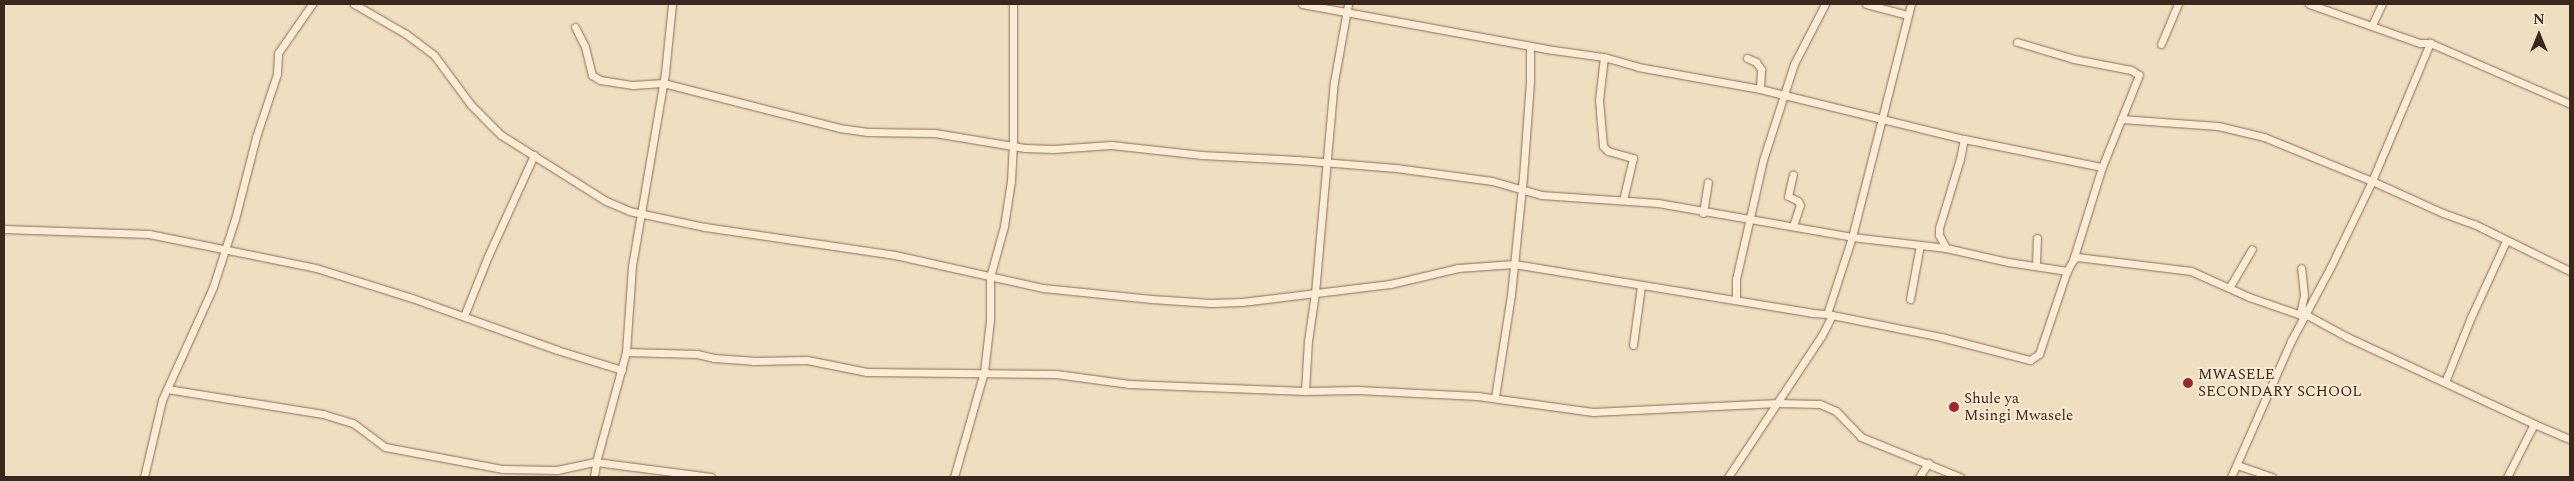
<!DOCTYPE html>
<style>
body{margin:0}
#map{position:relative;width:2574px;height:481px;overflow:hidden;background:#f0dec1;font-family:Spectral,serif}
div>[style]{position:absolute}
.roads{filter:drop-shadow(0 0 1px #8b6e58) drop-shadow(0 0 1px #8b6e58)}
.minor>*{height:7px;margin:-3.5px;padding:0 3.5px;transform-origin:3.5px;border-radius:3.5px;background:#faecd5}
.dots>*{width:14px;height:14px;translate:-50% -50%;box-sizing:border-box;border:2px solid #f7e9d1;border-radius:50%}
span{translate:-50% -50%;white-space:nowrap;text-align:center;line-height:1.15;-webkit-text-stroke:4px #f7e9d1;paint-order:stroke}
.poi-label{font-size:15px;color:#3a281d}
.left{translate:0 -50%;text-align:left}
.frame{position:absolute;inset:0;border:5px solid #3a281d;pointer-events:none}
.north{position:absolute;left:2514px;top:10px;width:50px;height:50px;-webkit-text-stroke:4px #f7e9d1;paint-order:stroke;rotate:0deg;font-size:14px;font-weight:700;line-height:20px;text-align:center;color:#3a281d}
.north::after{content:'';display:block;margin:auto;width:18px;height:22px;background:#3a281d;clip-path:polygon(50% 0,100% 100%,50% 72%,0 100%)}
</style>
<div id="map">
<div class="roads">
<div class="minor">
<i style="left:354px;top:4px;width:60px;rotate:30deg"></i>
<i style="left:406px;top:34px;width:35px;rotate:37deg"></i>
<i style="left:434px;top:55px;width:62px;rotate:53.5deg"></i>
<i style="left:471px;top:105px;width:42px;rotate:45deg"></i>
<i style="left:501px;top:135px;width:124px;rotate:32.2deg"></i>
<i style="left:606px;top:201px;width:25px;rotate:23deg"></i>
<i style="left:629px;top:211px;width:78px;rotate:11.9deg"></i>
<i style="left:705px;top:227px;width:192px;rotate:8.4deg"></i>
<i style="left:895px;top:255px;width:152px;rotate:12.6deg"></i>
<i style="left:1043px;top:288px;width:109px;rotate:5.8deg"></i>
<i style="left:1151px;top:299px;width:60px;rotate:3.8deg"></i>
<i style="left:1211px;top:303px;width:31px;rotate:-2deg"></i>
<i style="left:1242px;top:302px;width:149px;rotate:-6.9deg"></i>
<i style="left:1390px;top:284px;width:70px;rotate:-13.2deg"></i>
<i style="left:1458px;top:268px;width:56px;rotate:-4.1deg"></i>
<i style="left:1514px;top:264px;width:302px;rotate:9.3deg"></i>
<i style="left:1812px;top:313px;width:15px;rotate:4deg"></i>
<i style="left:1827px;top:314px;width:116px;rotate:11.4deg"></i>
<i style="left:1941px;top:337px;width:92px;rotate:14.5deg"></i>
<i style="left:2030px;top:360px;width:11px;rotate:-34deg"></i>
<i style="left:2039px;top:354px;width:88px;rotate:-71.4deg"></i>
<i style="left:2067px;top:271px;width:13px;rotate:-61deg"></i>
<i style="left:2073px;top:260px;width:5px;rotate:-37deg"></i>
<i style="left:2077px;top:257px;width:115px;rotate:7deg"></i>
<i style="left:2191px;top:271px;width:64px;rotate:24.1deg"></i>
<i style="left:2249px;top:297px;width:58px;rotate:19.1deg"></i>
<i style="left:1302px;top:4px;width:248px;rotate:10.4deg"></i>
<i style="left:1546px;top:49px;width:59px;rotate:7.9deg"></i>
<i style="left:1604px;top:57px;width:35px;rotate:16deg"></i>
<i style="left:1638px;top:67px;width:124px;rotate:10.2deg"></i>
<i style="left:1760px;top:89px;width:210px;rotate:13.8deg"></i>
<i style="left:1964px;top:139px;width:141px;rotate:11.5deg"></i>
<i style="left:1866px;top:4px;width:43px;rotate:14.7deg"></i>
<i style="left:2309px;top:4px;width:118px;rotate:19.4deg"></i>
<i style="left:2420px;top:43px;width:10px"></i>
<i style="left:2430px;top:43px;width:153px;rotate:23.5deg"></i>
<i style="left:2372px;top:25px;width:23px;rotate:-65deg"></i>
<i style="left:575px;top:27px;width:22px;rotate:63deg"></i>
<i style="left:585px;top:47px;width:29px;rotate:76deg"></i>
<i style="left:592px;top:75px;width:9px;rotate:32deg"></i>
<i style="left:600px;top:80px;width:33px;rotate:9deg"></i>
<i style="left:633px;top:85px;width:30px;rotate:-4deg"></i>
<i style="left:663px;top:83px;width:182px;rotate:14.3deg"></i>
<i style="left:839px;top:128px;width:29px;rotate:8deg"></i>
<i style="left:868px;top:132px;width:67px;rotate:0.9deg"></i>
<i style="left:935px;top:133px;width:91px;rotate:9.5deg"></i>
<i style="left:1025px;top:148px;width:28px;rotate:2deg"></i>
<i style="left:1053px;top:149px;width:58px;rotate:-3.9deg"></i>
<i style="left:1111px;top:145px;width:91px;rotate:6.3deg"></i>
<i style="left:1201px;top:155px;width:97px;rotate:3deg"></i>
<i style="left:1298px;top:160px;width:98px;rotate:4.7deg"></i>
<i style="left:1396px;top:168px;width:97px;rotate:7.7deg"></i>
<i style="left:1492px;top:181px;width:51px;rotate:15.9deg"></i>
<i style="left:1541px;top:195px;width:117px;rotate:3.9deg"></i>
<i style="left:1658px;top:203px;width:197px;rotate:9.9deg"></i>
<i style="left:1852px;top:237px;width:95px;rotate:6.7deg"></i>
<i style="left:1946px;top:248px;width:64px;rotate:12.7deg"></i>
<i style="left:2008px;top:262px;width:60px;rotate:8.7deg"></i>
<i style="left:2017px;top:42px;width:59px;rotate:16.6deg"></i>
<i style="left:2074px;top:59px;width:58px;rotate:10.9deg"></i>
<i style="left:2131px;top:70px;width:9px;rotate:32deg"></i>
<i style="left:2139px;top:75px;width:99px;rotate:111.9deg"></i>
<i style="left:2102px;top:167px;width:97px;rotate:107.3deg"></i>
<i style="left:2161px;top:44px;width:43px;rotate:-67deg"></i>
<i style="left:1604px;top:57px;width:43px;rotate:96.6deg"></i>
<i style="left:1599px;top:100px;width:46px;rotate:85deg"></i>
<i style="left:1603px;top:146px;width:7px;rotate:45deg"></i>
<i style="left:1608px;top:151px;width:26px;rotate:16deg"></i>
<i style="left:1633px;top:158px;width:43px;rotate:103.4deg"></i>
<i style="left:1747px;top:58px;width:10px;rotate:24deg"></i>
<i style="left:1756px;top:62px;width:9px;rotate:54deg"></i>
<i style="left:1761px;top:69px;width:20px;rotate:93deg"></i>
<i style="left:2121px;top:119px;width:97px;rotate:4.1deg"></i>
<i style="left:2218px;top:126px;width:47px;rotate:13.4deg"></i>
<i style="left:2264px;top:137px;width:117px;rotate:22.2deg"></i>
<i style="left:2372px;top:181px;width:78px;rotate:24.3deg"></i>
<i style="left:2443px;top:213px;width:33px;rotate:20deg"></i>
<i style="left:2474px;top:224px;width:107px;rotate:26.1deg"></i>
<i style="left:1703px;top:213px;width:31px;rotate:-81deg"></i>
<i style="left:1793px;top:226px;width:22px;rotate:-72deg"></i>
<i style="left:1800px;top:205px;width:4px;rotate:-117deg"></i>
<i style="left:1798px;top:201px;width:11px;rotate:-153deg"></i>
<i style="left:1788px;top:196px;width:22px;rotate:-77deg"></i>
<i style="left:4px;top:229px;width:145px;rotate:2deg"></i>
<i style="left:149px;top:234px;width:170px;rotate:11.5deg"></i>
<i style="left:316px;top:268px;width:101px;rotate:17.4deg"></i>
<i style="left:412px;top:298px;width:154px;rotate:19.7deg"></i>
<i style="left:557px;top:350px;width:68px;rotate:17.1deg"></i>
<i style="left:1946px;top:248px;width:15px;rotate:-118deg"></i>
<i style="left:1939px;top:235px;width:7px;rotate:-90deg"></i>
<i style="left:1939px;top:228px;width:72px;rotate:-73.1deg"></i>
<i style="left:1960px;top:159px;width:20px;rotate:-79deg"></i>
<i style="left:2036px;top:265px;width:27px;rotate:-88deg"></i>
<i style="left:2229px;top:288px;width:45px;rotate:-59.5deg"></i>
<i style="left:1736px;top:299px;width:20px;rotate:-90deg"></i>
<i style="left:1736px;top:279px;width:122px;rotate:-77.2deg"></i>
<i style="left:1763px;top:160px;width:101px;rotate:-72.1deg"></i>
<i style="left:1794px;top:64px;width:68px;rotate:-62.7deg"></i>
<i style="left:1910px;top:299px;width:55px;rotate:-79.5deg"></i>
<i style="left:1827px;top:314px;width:81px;rotate:-72deg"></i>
<i style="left:1852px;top:237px;width:240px;rotate:-75.8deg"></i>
<i style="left:2305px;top:314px;width:48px;rotate:28.7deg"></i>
<i style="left:2347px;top:337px;width:206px;rotate:24.9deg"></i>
<i style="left:2534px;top:424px;width:39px;rotate:23deg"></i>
<i style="left:2300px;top:315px;width:20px;rotate:-79deg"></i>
<i style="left:2304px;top:295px;width:27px;rotate:-96deg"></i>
<i style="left:464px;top:316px;width:65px;rotate:-68.2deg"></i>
<i style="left:488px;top:256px;width:111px;rotate:-65.5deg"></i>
<i style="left:1633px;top:345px;width:60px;rotate:-82.3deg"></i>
<i style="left:626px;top:352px;width:71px;rotate:1.6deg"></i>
<i style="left:697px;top:354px;width:17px;rotate:13deg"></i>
<i style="left:714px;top:358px;width:39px;rotate:4deg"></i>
<i style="left:753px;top:361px;width:54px;rotate:-1.1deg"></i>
<i style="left:807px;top:360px;width:61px;rotate:11.3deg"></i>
<i style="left:867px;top:372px;width:189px;rotate:0.6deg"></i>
<i style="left:1056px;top:374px;width:74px;rotate:7.8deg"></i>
<i style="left:1129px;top:384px;width:176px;rotate:2.3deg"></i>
<i style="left:1305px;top:391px;width:53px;rotate:-1.1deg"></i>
<i style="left:1358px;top:390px;width:119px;rotate:2.9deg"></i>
<i style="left:1477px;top:396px;width:117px;rotate:7.9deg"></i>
<i style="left:1593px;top:412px;width:185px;rotate:-2.8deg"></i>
<i style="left:1778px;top:403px;width:42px;rotate:1.4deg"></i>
<i style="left:1820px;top:404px;width:17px;rotate:24deg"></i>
<i style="left:1836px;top:411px;width:36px;rotate:46deg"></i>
<i style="left:1861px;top:437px;width:107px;rotate:22deg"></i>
<i style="left:2445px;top:382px;width:70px;rotate:-68.2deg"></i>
<i style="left:2471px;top:317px;width:84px;rotate:-65.3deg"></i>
<i style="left:167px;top:389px;width:158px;rotate:9.1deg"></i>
<i style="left:323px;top:414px;width:31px;rotate:17deg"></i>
<i style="left:353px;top:423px;width:40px;rotate:37deg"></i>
<i style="left:385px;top:447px;width:120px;rotate:10.6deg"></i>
<i style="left:503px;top:469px;width:54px;rotate:1.1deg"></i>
<i style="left:557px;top:470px;width:40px;rotate:-12deg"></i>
<i style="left:596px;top:462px;width:116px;rotate:7.4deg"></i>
<i style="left:1305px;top:391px;width:50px;rotate:-86.6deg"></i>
<i style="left:1308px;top:341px;width:49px;rotate:-81.7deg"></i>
<i style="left:1315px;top:293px;width:212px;rotate:-84.9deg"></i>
<i style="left:1334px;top:82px;width:79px;rotate:-79.8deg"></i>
<i style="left:1495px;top:397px;width:103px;rotate:-81.1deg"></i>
<i style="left:1511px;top:295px;width:119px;rotate:-84.2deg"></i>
<i style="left:1523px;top:177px;width:96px;rotate:-85.8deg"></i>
<i style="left:1530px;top:81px;width:35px;rotate:-90deg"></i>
<i style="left:2237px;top:465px;width:37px;rotate:19deg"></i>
<i style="left:144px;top:477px;width:79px;rotate:-76.8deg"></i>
<i style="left:162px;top:400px;width:124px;rotate:-65.7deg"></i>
<i style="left:213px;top:287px;width:71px;rotate:-72.1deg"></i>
<i style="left:235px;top:219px;width:85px;rotate:-75.6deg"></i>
<i style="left:256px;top:137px;width:66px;rotate:-71.6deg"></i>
<i style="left:277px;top:74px;width:21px;rotate:-87deg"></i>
<i style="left:278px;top:53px;width:60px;rotate:-55.2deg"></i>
<i style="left:594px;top:477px;width:15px;rotate:-82deg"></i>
<i style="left:596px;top:462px;width:114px;rotate:-74.7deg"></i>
<i style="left:626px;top:352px;width:86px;rotate:-86deg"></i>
<i style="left:632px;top:266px;width:196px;rotate:-80.3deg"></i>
<i style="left:665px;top:73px;width:69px;rotate:-84.2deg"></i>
<i style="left:954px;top:477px;width:109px;rotate:-74.1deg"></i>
<i style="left:984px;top:372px;width:52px;rotate:-83.4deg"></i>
<i style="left:990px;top:320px;width:43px;rotate:-90deg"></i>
<i style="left:990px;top:277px;width:53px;rotate:-74.6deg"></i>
<i style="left:1004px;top:226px;width:46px;rotate:-81.2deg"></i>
<i style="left:1011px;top:181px;width:35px;rotate:-87deg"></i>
<i style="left:1013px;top:146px;width:142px;rotate:-90deg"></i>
<i style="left:1728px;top:477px;width:170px;rotate:-56.5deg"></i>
<i style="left:1822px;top:335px;width:22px;rotate:-63deg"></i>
<i style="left:1919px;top:477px;width:17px;rotate:-57deg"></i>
<i style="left:2231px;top:477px;width:149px;rotate:-66.2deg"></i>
<i style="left:2291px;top:341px;width:83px;rotate:-61.9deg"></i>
<i style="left:2330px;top:268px;width:97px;rotate:-64.2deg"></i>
<i style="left:2372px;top:181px;width:150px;rotate:-67.2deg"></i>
<i style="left:2507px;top:477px;width:59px;rotate:-63deg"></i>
</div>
</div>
<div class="dots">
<i style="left:2188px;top:383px;background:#9d2530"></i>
<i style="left:1954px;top:407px;background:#9d2530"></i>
</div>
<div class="poi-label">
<span class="left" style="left:2198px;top:383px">MWASELE<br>SECONDARY SCHOOL</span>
<span class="left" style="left:1964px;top:407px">Shule ya<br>Msingi Mwasele</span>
</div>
<div class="frame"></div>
<div class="north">N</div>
</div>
